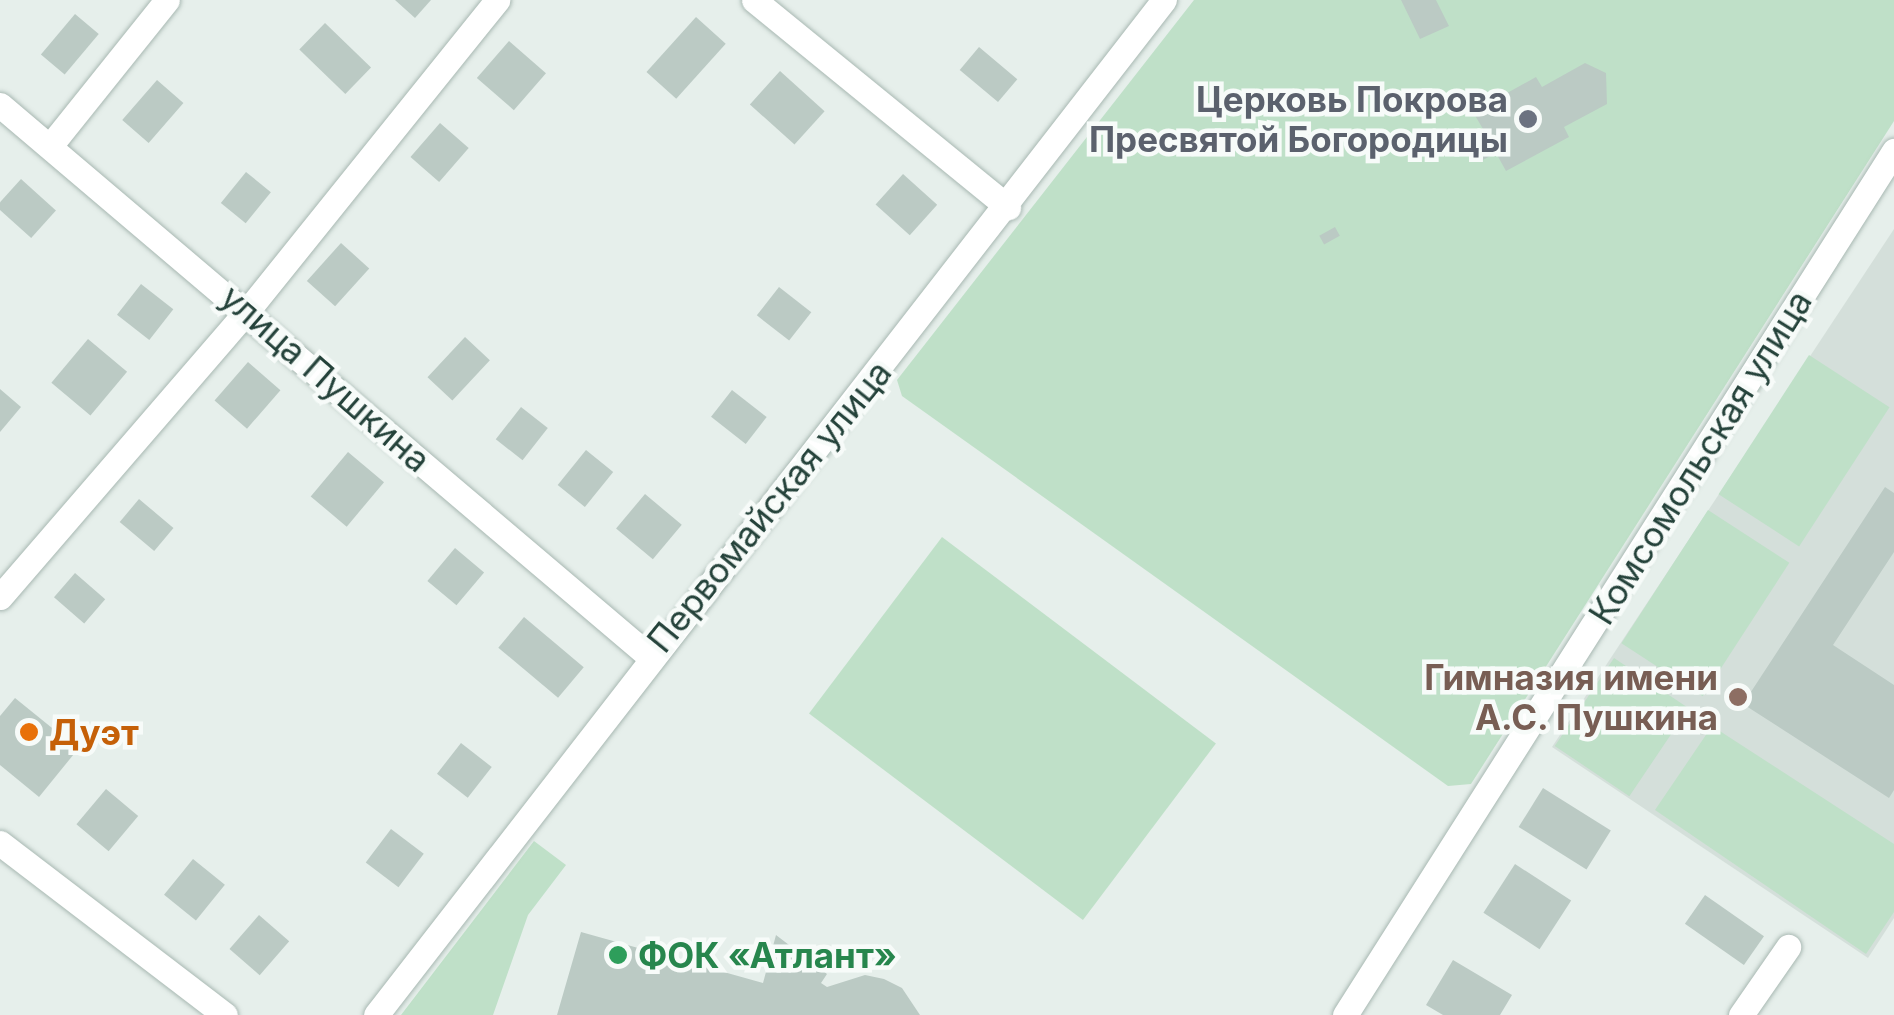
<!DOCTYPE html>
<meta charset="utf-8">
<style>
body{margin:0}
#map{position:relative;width:1894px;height:1015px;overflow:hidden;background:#e6efeb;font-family:Inter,sans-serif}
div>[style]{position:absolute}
.built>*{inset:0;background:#d4dfda}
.green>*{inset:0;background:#bfe0c8;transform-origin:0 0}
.building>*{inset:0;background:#bbcac4;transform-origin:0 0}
.roads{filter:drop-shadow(0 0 2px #a8b8b2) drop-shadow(0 0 2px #a8b8b2)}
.minor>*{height:25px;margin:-12.5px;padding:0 12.5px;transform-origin:12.5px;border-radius:12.5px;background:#fff}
.dots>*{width:28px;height:28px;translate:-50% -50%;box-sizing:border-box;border:5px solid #f7fbf9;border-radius:50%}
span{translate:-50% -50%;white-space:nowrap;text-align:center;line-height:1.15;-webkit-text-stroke:9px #f7fbf9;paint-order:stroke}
.worship-label{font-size:35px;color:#5b616d;font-weight:700}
.right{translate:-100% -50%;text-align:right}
.street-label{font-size:35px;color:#24423a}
.education-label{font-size:35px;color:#785e54;font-weight:700}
.food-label{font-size:35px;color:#c56008;font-weight:700}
.left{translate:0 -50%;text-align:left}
.leisure-label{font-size:35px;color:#27864d;font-weight:700}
</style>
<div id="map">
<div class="built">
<i style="clip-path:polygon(1894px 229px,1894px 918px,1868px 958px,1552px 747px)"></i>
</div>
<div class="green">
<i style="clip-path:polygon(1194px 0,1894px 0,1894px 121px,1471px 784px,1448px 786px,902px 396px,897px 380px)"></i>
<i style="left:1809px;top:355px;width:96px;height:166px;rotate:33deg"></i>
<i style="left:1708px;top:510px;width:97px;height:159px;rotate:33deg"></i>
<i style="left:942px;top:537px;width:343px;height:221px;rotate:37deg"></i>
<i style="left:1614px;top:658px;width:90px;height:106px;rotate:34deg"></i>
<i style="clip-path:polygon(1712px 726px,1894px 844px,1894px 912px,1866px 954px,1655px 810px)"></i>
<i style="clip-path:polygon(534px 841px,566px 865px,528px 915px,493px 1015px,401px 1015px)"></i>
</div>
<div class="building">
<i style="clip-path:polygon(395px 0,431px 0,415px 18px)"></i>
<i style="clip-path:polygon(1401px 0,1436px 0,1449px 26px,1420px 39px)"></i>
<i style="left:75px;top:14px;width:31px;height:53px;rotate:40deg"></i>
<i style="left:696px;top:17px;width:40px;height:74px;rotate:42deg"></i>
<i style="left:325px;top:23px;width:64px;height:37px;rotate:44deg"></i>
<i style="left:509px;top:41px;width:49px;height:49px;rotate:41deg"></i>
<i style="left:979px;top:47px;width:50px;height:30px;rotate:40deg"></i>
<i style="clip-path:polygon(1585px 63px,1606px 73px,1607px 104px,1564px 127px,1569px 137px,1506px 171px,1496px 153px,1479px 162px,1465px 139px,1483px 129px,1473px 112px,1536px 77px,1542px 87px)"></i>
<i style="left:780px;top:71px;width:60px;height:45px;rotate:42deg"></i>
<i style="left:157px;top:80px;width:35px;height:53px;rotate:41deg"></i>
<i style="left:440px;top:123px;width:38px;height:45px;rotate:41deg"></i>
<i style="left:246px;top:172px;width:32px;height:40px;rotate:39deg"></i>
<i style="left:903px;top:174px;width:46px;height:41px;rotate:42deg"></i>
<i style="left:21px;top:179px;width:47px;height:37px;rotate:42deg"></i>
<i style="left:1335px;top:227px;width:10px;height:18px;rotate:61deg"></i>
<i style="left:341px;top:243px;width:38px;height:51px;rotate:42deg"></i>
<i style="left:141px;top:284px;width:41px;height:39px;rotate:38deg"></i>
<i style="left:779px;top:287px;width:41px;height:36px;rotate:38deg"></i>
<i style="left:465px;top:337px;width:34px;height:55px;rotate:43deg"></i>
<i style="left:88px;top:339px;width:51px;height:57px;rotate:40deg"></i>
<i style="left:248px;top:362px;width:43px;height:51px;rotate:41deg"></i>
<i style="clip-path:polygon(0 389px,21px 407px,0 432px)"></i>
<i style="left:732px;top:390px;width:44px;height:34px;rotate:38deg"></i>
<i style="left:521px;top:407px;width:34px;height:41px;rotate:38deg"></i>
<i style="left:586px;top:450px;width:35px;height:45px;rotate:39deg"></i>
<i style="left:348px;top:452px;width:47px;height:58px;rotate:40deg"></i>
<i style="clip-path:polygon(1885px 487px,1894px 493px,1894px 552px,1833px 645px,1894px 685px,1894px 790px,1889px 798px,1743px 704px)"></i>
<i style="left:645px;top:494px;width:48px;height:45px;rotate:40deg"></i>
<i style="left:139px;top:499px;width:45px;height:30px;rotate:40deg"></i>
<i style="left:455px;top:548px;width:38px;height:43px;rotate:40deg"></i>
<i style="left:75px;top:573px;width:40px;height:32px;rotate:41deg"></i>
<i style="left:524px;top:617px;width:78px;height:40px;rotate:40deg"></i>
<i style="clip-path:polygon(15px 698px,78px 749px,39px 797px,0 765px,0 716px)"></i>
<i style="left:461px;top:743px;width:39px;height:39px;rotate:38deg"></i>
<i style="left:1543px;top:788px;width:80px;height:46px;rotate:32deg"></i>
<i style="left:106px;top:789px;width:42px;height:46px;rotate:40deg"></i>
<i style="left:391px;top:829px;width:41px;height:42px;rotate:37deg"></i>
<i style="left:193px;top:859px;width:41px;height:46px;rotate:39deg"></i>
<i style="left:1515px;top:864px;width:67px;height:58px;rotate:33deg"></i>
<i style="left:1705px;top:895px;width:72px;height:35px;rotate:35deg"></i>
<i style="left:259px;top:915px;width:40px;height:45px;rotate:41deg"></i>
<i style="clip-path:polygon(581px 932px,763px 983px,776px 935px,827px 974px,821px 983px,827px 987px,865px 975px,884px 979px,902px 988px,920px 1015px,557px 1015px)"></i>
<i style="clip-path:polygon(1453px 960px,1512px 995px,1500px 1015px,1443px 1015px,1426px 1005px)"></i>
</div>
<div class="roads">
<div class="minor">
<i style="left:754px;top:0;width:328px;rotate:39.2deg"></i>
<i style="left:0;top:105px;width:851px;rotate:40.33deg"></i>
<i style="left:50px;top:146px;width:187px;rotate:-51.3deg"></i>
<i style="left:0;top:597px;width:379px;rotate:-49.2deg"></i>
<i style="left:248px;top:310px;width:398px;rotate:-51.2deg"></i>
<i style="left:0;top:843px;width:283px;rotate:37.4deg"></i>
<i style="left:376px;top:1015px;width:1285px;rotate:-52.18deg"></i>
<i style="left:1345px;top:1015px;width:1024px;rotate:-57.57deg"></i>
<i style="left:1741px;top:1015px;width:83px;rotate:-55.3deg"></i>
</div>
</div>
<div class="dots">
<i style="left:1528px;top:119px;background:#6b7280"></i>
<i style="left:1738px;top:697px;background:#8d6e63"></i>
<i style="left:29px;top:732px;background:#e8710a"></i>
<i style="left:618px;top:955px;background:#2e9e5b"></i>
</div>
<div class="worship-label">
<span class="right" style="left:1508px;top:119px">Церковь Покрова<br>Пресвятой Богородицы</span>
</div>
<div class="street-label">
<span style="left:326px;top:378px;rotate:41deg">улица Пушкина</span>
<span style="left:1700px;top:457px;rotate:-58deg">Комсомольская улица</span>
<span style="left:769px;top:506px;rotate:-51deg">Первомайская улица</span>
</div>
<div class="education-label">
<span class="right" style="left:1718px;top:697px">Гимназия имени<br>А.С. Пушкина</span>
</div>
<div class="food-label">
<span class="left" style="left:49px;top:732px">Дуэт</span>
</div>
<div class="leisure-label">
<span class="left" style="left:638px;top:955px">ФОК «Атлант»</span>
</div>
</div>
